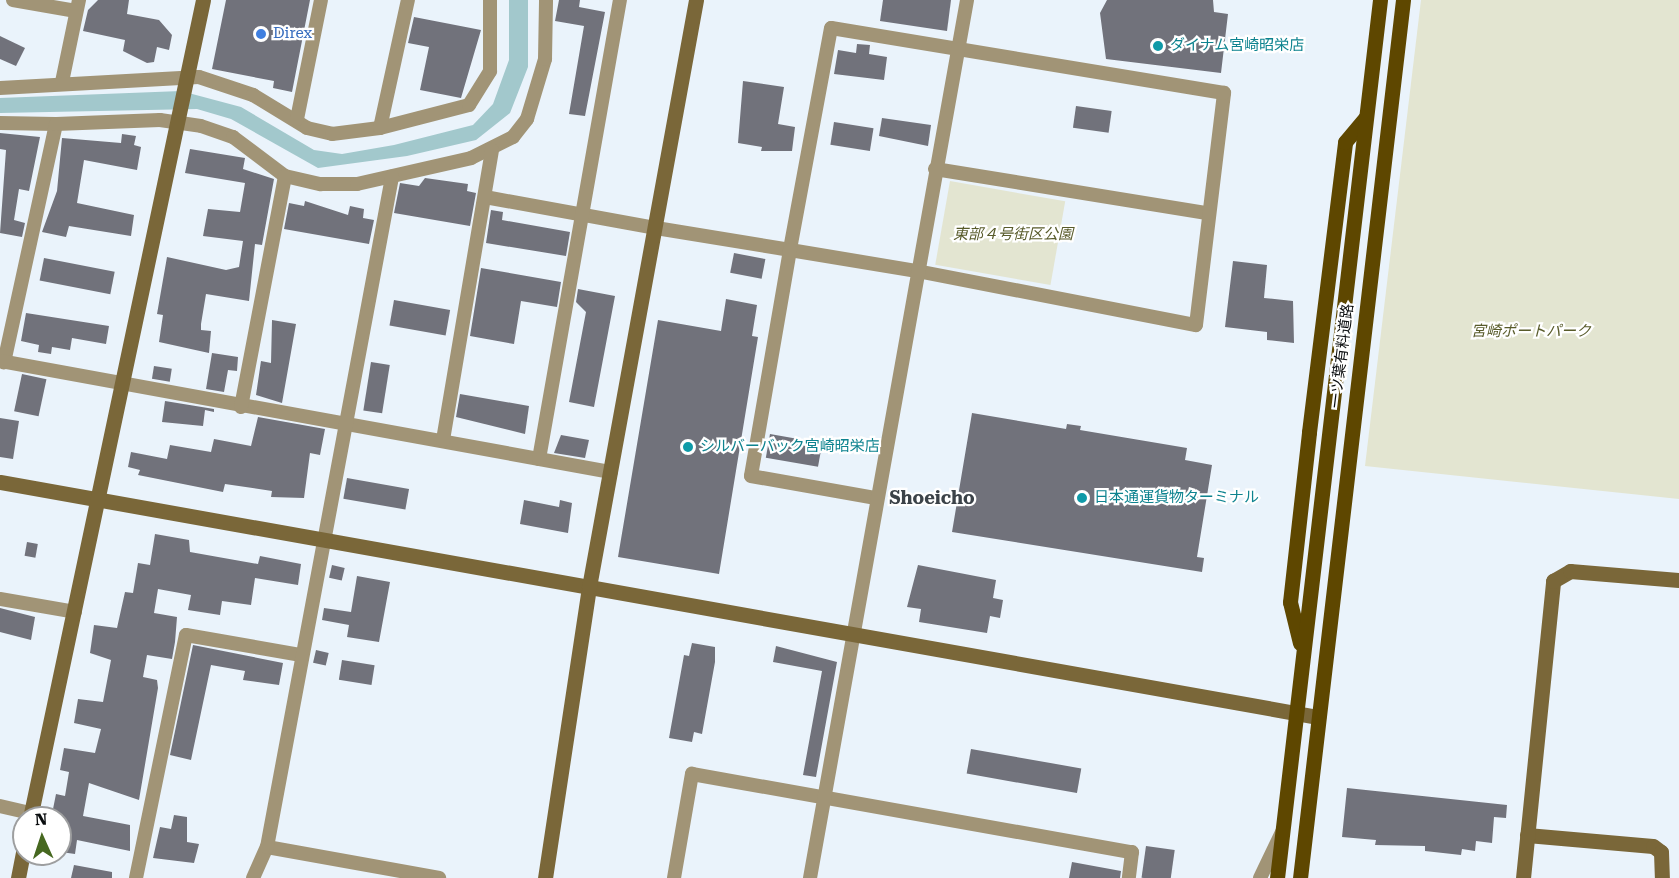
<!DOCTYPE html>
<meta charset="utf-8">
<style>
body{margin:0}
#map{position:relative;width:1679px;height:878px;overflow:hidden;background:#eaf3fb;font-family:"Roboto Serif","Noto Sans JP",serif}
div>[style]{position:absolute}
.green>*{inset:0;background:#e3e5d1;transform-origin:0 0}
.water>*{inset:0;background:#a2c8cc}
.building>*{inset:0;background:#71727b;transform-origin:0 0}
.street>*{height:14px;margin:-7px;padding:0 7px;transform-origin:7px;border-radius:7px;background:#a19476}
.secondary>*{height:15px;margin:-7.5px;padding:0 7.5px;transform-origin:7.5px;border-radius:7.5px;background:#7a6739}
.primary>*{height:15px;margin:-7.5px;padding:0 7.5px;transform-origin:7.5px;border-radius:7.5px;background:#5e4700}
.dots>*{width:16px;height:16px;translate:-50% -50%;box-sizing:border-box;border:3px solid #fff;border-radius:50%}
span{translate:-50% -50%;white-space:nowrap;text-align:center;line-height:1.15;-webkit-text-stroke:4.5px #fff;paint-order:stroke}
.shop-label{font-size:15px;color:#366cbe}
.left{translate:0 -50%;text-align:left}
.culture-label{font-size:15px;color:#0d838f}
.park-label{font-size:15px;color:#585b2a;font-style:italic}
.street-label{font-size:15px;color:#090c0e}
.quarter-label{font-size:18px;color:#3b4248;font-weight:700}
.north{position:absolute;left:12px;top:806px;width:60px;height:60px;box-sizing:border-box;background:#fff;border:2px solid #9d9e9f;border-radius:50%;rotate:357deg;font-size:16px;font-weight:700;line-height:24px;text-align:center;color:#090c0e}
.north::after{content:'';display:block;margin:auto;width:21px;height:27px;background:#466820;clip-path:polygon(50% 0,100% 100%,50% 72%,0 100%)}
</style>
<div id="map">
<div class="green">
<i style="clip-path:polygon(1421px 0,1679px 0,1679px 499px,1365px 466px)"></i>
<i style="left:950px;top:181px;width:117px;height:85px;rotate:10deg"></i>
</div>
<div class="water">
<i style="clip-path:polygon(509px 0,528px 0,528px 67px,510px 113px,476px 140px,407px 156px,318px 168px,231px 119px,197px 109px,0 113px,0 98px,181px 91px,241px 107px,314px 150px,342px 154px,394px 145px,473px 125px,493px 104px,509px 60px)"></i>
</div>
<div class="building">
<i style="clip-path:polygon(98px 0,129px 0,127px 14px,159px 20px,172px 35px,169px 50px,157px 47px,154px 62px,147px 63px,123px 51px,125px 40px,83px 31px,88px 10px)"></i>
<i style="clip-path:polygon(226px 0,310px 0,292px 92px,273px 88px,274px 81px,212px 69px)"></i>
<i style="clip-path:polygon(559px 0,580px 0,579px 7px,605px 12px,585px 116px,569px 114px,584px 26px,555px 21px)"></i>
<i style="clip-path:polygon(883px 0,951px 0,947px 31px,880px 21px)"></i>
<i style="clip-path:polygon(1107px 0,1213px 0,1214px 12px,1228px 14px,1221px 73px,1106px 59px,1100px 13px)"></i>
<i style="clip-path:polygon(414px 17px,481px 30px,461px 98px,420px 90px,429px 47px,408px 43px)"></i>
<i style="clip-path:polygon(0 36px,25px 48px,16px 66px,0 59px)"></i>
<i style="clip-path:polygon(857px 44px,870px 45px,869px 54px,887px 57px,884px 80px,834px 74px,838px 50px,856px 53px)"></i>
<i style="clip-path:polygon(743px 81px,784px 87px,778px 124px,795px 127px,792px 151px,761px 151px,762px 147px,738px 143px)"></i>
<i style="left:1076px;top:106px;width:36px;height:22px;rotate:8deg"></i>
<i style="clip-path:polygon(882px 118px,931px 125px,928px 146px,879px 136px)"></i>
<i style="left:834px;top:122px;width:40px;height:23px;rotate:9deg"></i>
<i style="clip-path:polygon(0 133px,40px 137px,29px 191px,19px 189px,14px 220px,25px 223px,22px 237px,0 233px,6px 150px,0 149px)"></i>
<i style="clip-path:polygon(122px 134px,136px 136px,134px 145px,141px 147px,137px 170px,84px 160px,77px 203px,134px 215px,131px 236px,69px 226px,66px 237px,42px 232px,57px 191px,62px 138px,121px 143px)"></i>
<i style="clip-path:polygon(190px 149px,245px 158px,243px 169px,274px 179px,262px 245px,255px 244px,249px 301px,206px 294px,201px 324px,201px 330px,211px 331px,209px 353px,159px 342px,163px 315px,157px 314px,167px 257px,226px 270px,239px 267px,243px 241px,203px 236px,208px 209px,240px 212px,245px 183px,185px 173px)"></i>
<i style="clip-path:polygon(425px 178px,468px 184px,467px 191px,476px 193px,470px 226px,394px 213px,400px 183px,419px 186px)"></i>
<i style="clip-path:polygon(305px 201px,348px 215px,350px 206px,364px 209px,363px 218px,374px 220px,369px 244px,284px 229px,289px 203px,304px 206px)"></i>
<i style="clip-path:polygon(491px 210px,503px 212px,502px 220px,570px 232px,566px 256px,486px 243px)"></i>
<i style="left:734px;top:253px;width:32px;height:20px;rotate:11deg"></i>
<i style="left:44px;top:258px;width:72px;height:23px;rotate:11deg"></i>
<i style="clip-path:polygon(1233px 261px,1267px 265px,1264px 298px,1293px 301px,1294px 343px,1267px 340px,1267px 332px,1225px 327px)"></i>
<i style="clip-path:polygon(481px 268px,561px 282px,557px 307px,521px 301px,514px 344px,470px 336px)"></i>
<i style="clip-path:polygon(578px 289px,615px 296px,594px 407px,569px 402px,586px 312px,576px 302px)"></i>
<i style="clip-path:polygon(726px 299px,757px 305px,752px 336px,758px 337px,719px 574px,618px 557px,658px 320px,721px 331px)"></i>
<i style="left:394px;top:300px;width:57px;height:26px;rotate:10deg"></i>
<i style="clip-path:polygon(26px 313px,109px 326px,106px 344px,72px 338px,70px 350px,52px 347px,51px 354px,38px 352px,39px 345px,21px 341px)"></i>
<i style="clip-path:polygon(272px 320px,296px 324px,282px 403px,256px 395px,261px 361px,271px 363px)"></i>
<i style="clip-path:polygon(212px 353px,238px 357px,237px 371px,228px 370px,224px 392px,206px 389px)"></i>
<i style="left:371px;top:362px;width:19px;height:49px;rotate:9deg"></i>
<i style="left:154px;top:366px;width:18px;height:13px;rotate:9deg"></i>
<i style="left:22px;top:374px;width:25px;height:38px;rotate:12deg"></i>
<i style="clip-path:polygon(460px 394px,529px 406px,525px 434px,456px 417px)"></i>
<i style="clip-path:polygon(165px 401px,214px 409px,214px 412px,205px 410px,203px 426px,162px 422px)"></i>
<i style="clip-path:polygon(972px 413px,1066px 429px,1067px 424px,1081px 426px,1080px 430px,1187px 448px,1185px 460px,1212px 465px,1197px 557px,1204px 558px,1202px 572px,952px 532px)"></i>
<i style="clip-path:polygon(258px 417px,325px 429px,320px 455px,310px 453px,304px 498px,271px 497px,272px 491px,225px 484px,223px 492px,138px 475px,140px 470px,128px 467px,131px 452px,167px 459px,170px 445px,211px 452px,214px 439px,251px 446px)"></i>
<i style="clip-path:polygon(0 418px,19px 421px,13px 459px,0 457px)"></i>
<i style="left:770px;top:434px;width:53px;height:24px;rotate:10deg"></i>
<i style="clip-path:polygon(561px 435px,589px 440px,585px 458px,554px 453px)"></i>
<i style="left:347px;top:478px;width:63px;height:21px;rotate:10deg"></i>
<i style="clip-path:polygon(524px 500px,559px 507px,560px 500px,572px 503px,568px 533px,520px 524px)"></i>
<i style="clip-path:polygon(155px 534px,189px 540px,190px 552px,258px 564px,260px 556px,301px 564px,298px 585px,255px 578px,251px 605px,222px 601px,220px 615px,188px 610px,191px 595px,158px 589px,154px 613px,177px 617px,175px 642px,172px 659px,147px 655px,143px 677px,157px 680px,158px 688px,139px 800px,89px 783px,83px 816px,130px 825px,130px 851px,77px 840px,75px 854px,61px 852px,67px 820px,52px 814px,56px 794px,65px 796px,69px 772px,60px 770px,64px 748px,95px 753px,101px 729px,74px 723px,78px 699px,103px 702px,111px 660px,90px 653px,94px 625px,117px 628px,125px 592px,133px 593px,138px 563px,150px 565px)"></i>
<i style="left:27px;top:542px;width:11px;height:14px;rotate:10deg"></i>
<i style="left:332px;top:565px;width:13px;height:13px;rotate:13deg"></i>
<i style="clip-path:polygon(918px 565px,996px 580px,993px 598px,1003px 600px,1000px 618px,990px 616px,987px 633px,919px 622px,921px 609px,907px 607px)"></i>
<i style="clip-path:polygon(357px 576px,390px 582px,379px 642px,347px 637px,349px 625px,322px 620px,324px 608px,351px 612px)"></i>
<i style="clip-path:polygon(0 608px,35px 617px,31px 640px,0 632px)"></i>
<i style="clip-path:polygon(692px 643px,715px 647px,715px 662px,702px 734px,694px 732px,692px 742px,669px 738px,684px 655px,689px 656px)"></i>
<i style="clip-path:polygon(193px 645px,283px 663px,279px 685px,243px 680px,245px 671px,211px 665px,191px 760px,170px 755px)"></i>
<i style="clip-path:polygon(776px 646px,837px 662px,816px 777px,803px 775px,822px 671px,773px 662px)"></i>
<i style="left:316px;top:650px;width:13px;height:13px;rotate:13deg"></i>
<i style="left:342px;top:660px;width:33px;height:20px;rotate:9deg"></i>
<i style="left:971px;top:749px;width:112px;height:25px;rotate:10deg"></i>
<i style="clip-path:polygon(1347px 788px,1507px 805px,1506px 818px,1494px 817px,1492px 843px,1476px 841px,1475px 851px,1462px 849px,1461px 855px,1425px 851px,1425px 846px,1375px 845px,1376px 840px,1342px 837px)"></i>
<i style="clip-path:polygon(174px 815px,187px 817px,187px 842px,199px 844px,194px 863px,153px 858px,160px 827px,171px 829px)"></i>
<i style="left:1146px;top:846px;width:29px;height:32px;rotate:8deg"></i>
<i style="clip-path:polygon(1072px 862px,1121px 871px,1120px 878px,1069px 878px)"></i>
<i style="clip-path:polygon(74px 865px,112px 872px,112px 878px,71px 878px)"></i>
</div>
<div class="street">
<i style="left:13px;top:0;width:64px;rotate:9.9deg"></i>
<i style="left:62px;top:82px;width:84px;rotate:-78.3deg"></i>
<i style="left:0;top:88px;width:199px;rotate:-3.2deg"></i>
<i style="left:199px;top:77px;width:57px;rotate:18.4deg"></i>
<i style="left:253px;top:95px;width:63px;rotate:31.4deg"></i>
<i style="left:307px;top:128px;width:26px;rotate:13deg"></i>
<i style="left:332px;top:134px;width:48px;rotate:-7.1deg"></i>
<i style="left:380px;top:128px;width:92px;rotate:-14.5deg"></i>
<i style="left:469px;top:105px;width:40px;rotate:-58deg"></i>
<i style="left:490px;top:71px;width:71px;rotate:-90deg"></i>
<i style="left:297px;top:119px;width:121px;rotate:-78.6deg"></i>
<i style="left:0;top:123px;width:56px;rotate:1deg"></i>
<i style="left:56px;top:124px;width:244px;rotate:102.3deg"></i>
<i style="left:56px;top:124px;width:104px;rotate:-2.2deg"></i>
<i style="left:160px;top:120px;width:41px;rotate:8.3deg"></i>
<i style="left:201px;top:126px;width:34px;rotate:19deg"></i>
<i style="left:233px;top:137px;width:65px;rotate:36.9deg"></i>
<i style="left:285px;top:176px;width:37px;rotate:13deg"></i>
<i style="left:321px;top:184px;width:36px"></i>
<i style="left:357px;top:184px;width:117px;rotate:-12.8deg"></i>
<i style="left:471px;top:158px;width:47px;rotate:-26.6deg"></i>
<i style="left:513px;top:137px;width:23px;rotate:-52deg"></i>
<i style="left:527px;top:119px;width:63px;rotate:-73.3deg"></i>
<i style="left:545px;top:59px;width:59px;rotate:-89deg"></i>
<i style="left:380px;top:128px;width:131px;rotate:-77.7deg"></i>
<i style="left:935px;top:169px;width:277px;rotate:9.2deg"></i>
<i style="left:485px;top:197px;width:174px;rotate:10.3deg"></i>
<i style="left:656px;top:228px;width:136px;rotate:9.3deg"></i>
<i style="left:790px;top:250px;width:129px;rotate:9.4deg"></i>
<i style="left:917px;top:271px;width:284px;rotate:11deg"></i>
<i style="left:1196px;top:325px;width:234px;rotate:-83.1deg"></i>
<i style="left:1224px;top:93px;width:398px;rotate:-170.6deg"></i>
<i style="left:831px;top:28px;width:226px;rotate:100.5deg"></i>
<i style="left:790px;top:250px;width:229px;rotate:99.8deg"></i>
<i style="left:751px;top:476px;width:127px;rotate:10deg"></i>
<i style="left:0;top:361px;width:621px;rotate:10.3deg"></i>
<i style="left:241px;top:407px;width:235px;rotate:-79.2deg"></i>
<i style="left:443px;top:440px;width:294px;rotate:-80.4deg"></i>
<i style="left:539px;top:459px;width:466px;rotate:-80deg"></i>
<i style="left:0;top:599px;width:76px;rotate:9.8deg"></i>
<i style="left:0;top:806px;width:32px;rotate:13deg"></i>
<i style="left:267px;top:847px;width:175px;rotate:10.2deg"></i>
<i style="left:136px;top:878px;width:248px;rotate:-78.4deg"></i>
<i style="left:186px;top:635px;width:117px;rotate:9.9deg"></i>
<i style="left:253px;top:878px;width:34px;rotate:-66deg"></i>
<i style="left:267px;top:847px;width:682px;rotate:-79.43deg"></i>
<i style="left:674px;top:878px;width:106px;rotate:-80.2deg"></i>
<i style="left:692px;top:774px;width:447px;rotate:10.1deg"></i>
<i style="left:1132px;top:852px;width:26px;rotate:97deg"></i>
<i style="left:810px;top:878px;width:892px;rotate:-79.86deg"></i>
<i style="left:1260px;top:878px;width:51px;rotate:-64.4deg"></i>
</div>
<div class="secondary">
<i style="left:0;top:482px;width:1339px;rotate:10.11deg"></i>
<i style="left:30px;top:818px;width:836px;rotate:-78.06deg"></i>
<i style="left:1527px;top:835px;width:126px;rotate:5deg"></i>
<i style="left:1653px;top:846px;width:10px;rotate:37deg"></i>
<i style="left:1661px;top:852px;width:26px;rotate:88deg"></i>
<i style="left:18px;top:878px;width:31px;rotate:-79deg"></i>
<i style="left:545px;top:878px;width:294px;rotate:-81.4deg"></i>
<i style="left:589px;top:587px;width:597px;rotate:-79.67deg"></i>
<i style="left:1523px;top:878px;width:299px;rotate:-84.2deg"></i>
<i style="left:1553px;top:581px;width:20px;rotate:-30deg"></i>
<i style="left:1570px;top:571px;width:109px;rotate:4.7deg"></i>
</div>
<div class="primary">
<i style="left:1300px;top:643px;width:42px;rotate:-103.7deg"></i>
<i style="left:1290px;top:602px;width:171px;rotate:-83.6deg"></i>
<i style="left:1309px;top:432px;width:292px;rotate:-82.9deg"></i>
<i style="left:1345px;top:142px;width:31px;rotate:-50deg"></i>
<i style="left:1277px;top:878px;width:884px;rotate:-83.31deg"></i>
<i style="left:1300px;top:878px;width:884px;rotate:-83.31deg"></i>
</div>
<div class="dots">
<i style="left:261px;top:34px;background:#3f7fe0"></i>
<i style="left:1158px;top:46px;background:#0f9aa8"></i>
<i style="left:688px;top:447px;background:#0f9aa8"></i>
<i style="left:1082px;top:498px;background:#0f9aa8"></i>
</div>
<div class="shop-label">
<span class="left" style="left:273px;top:34px">Direx</span>
</div>
<div class="culture-label">
<span class="left" style="left:1170px;top:46px">ダイナム宮崎昭栄店</span>
<span class="left" style="left:700px;top:447px">シルバーバック宮崎昭栄店</span>
<span class="left" style="left:1094px;top:498px">日本通運貨物ターミナル</span>
</div>
<div class="park-label">
<span style="left:1013px;top:235px">東部４号街区公園</span>
<span style="left:1531px;top:332px">宮崎ポートパーク</span>
</div>
<div class="street-label">
<span style="left:1342px;top:356px;rotate:-83deg">一ツ葉有料道路</span>
</div>
<div class="quarter-label">
<span style="left:932px;top:498px">Shoeicho</span>
</div>
<div class="north">N</div>
</div>
